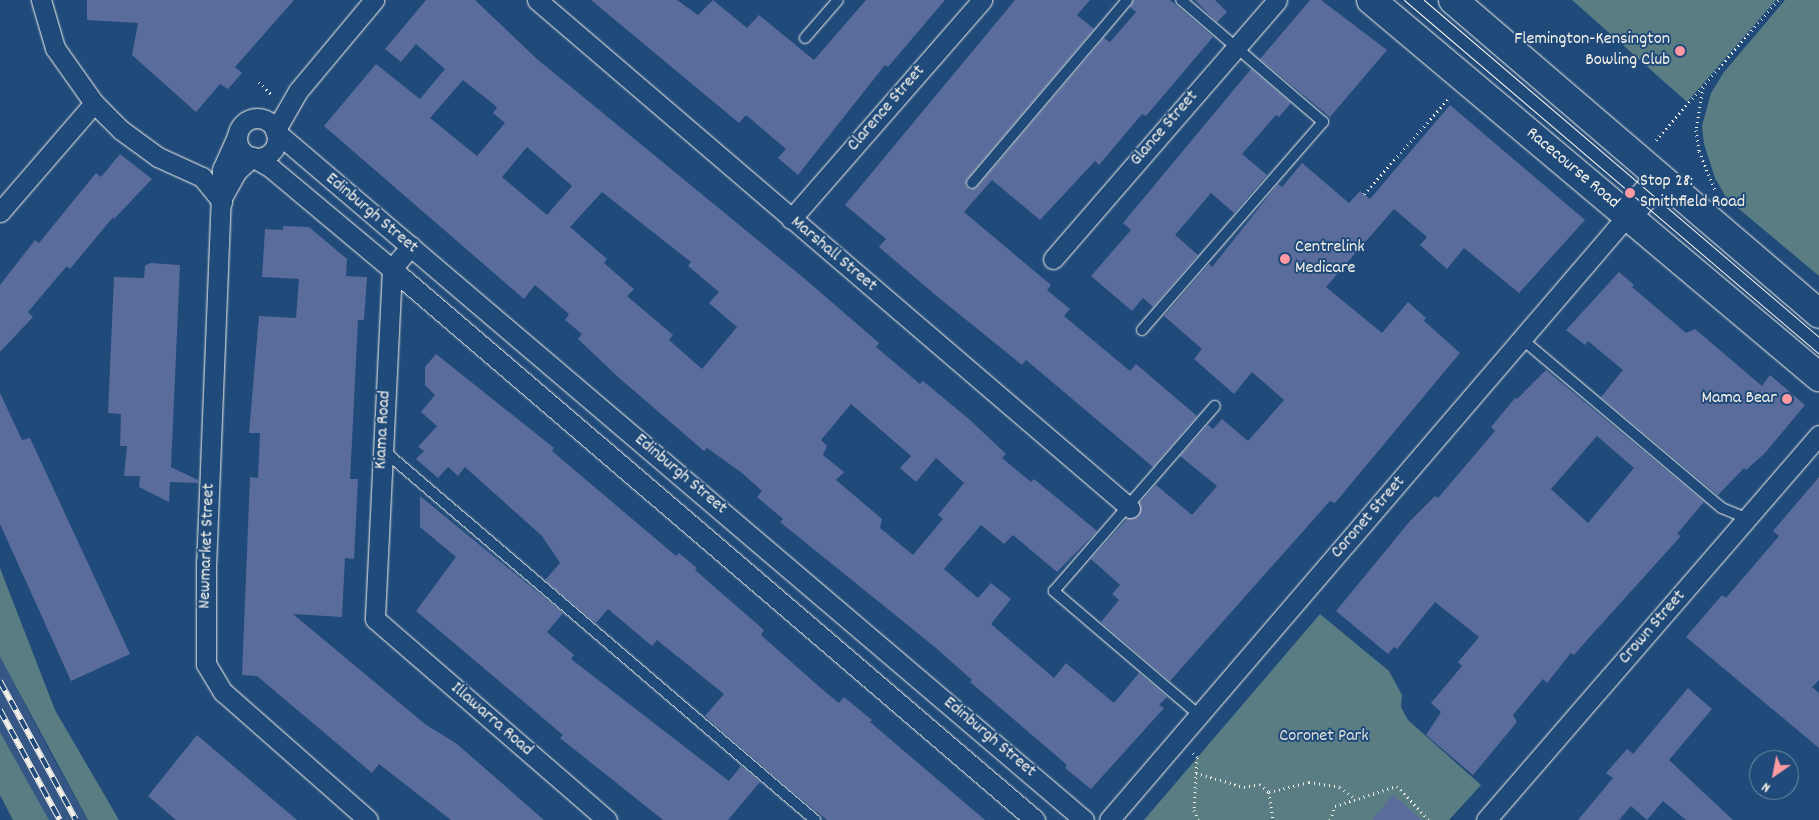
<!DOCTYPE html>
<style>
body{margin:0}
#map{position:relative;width:1819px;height:820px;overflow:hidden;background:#1f4a7a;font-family:Dekko,sans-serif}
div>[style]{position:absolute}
.built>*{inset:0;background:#355786}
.green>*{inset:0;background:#597d82}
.building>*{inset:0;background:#5a6c9b}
.path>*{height:3px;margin-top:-1.5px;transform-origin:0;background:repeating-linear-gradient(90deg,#f4f1e8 0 1px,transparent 0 5px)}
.roads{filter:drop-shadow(0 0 1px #f4f1e8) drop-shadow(0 0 1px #f4f1e8)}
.service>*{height:10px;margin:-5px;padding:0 5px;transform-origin:5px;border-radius:5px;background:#1f4a7a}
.minor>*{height:19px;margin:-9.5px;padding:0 9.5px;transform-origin:9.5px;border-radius:9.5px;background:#1f4a7a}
.minor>.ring{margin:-9.5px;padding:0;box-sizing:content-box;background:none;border:19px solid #1f4a7a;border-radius:50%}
.secondary>*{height:28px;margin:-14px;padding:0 14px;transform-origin:14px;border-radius:14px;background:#1f4a7a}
.tram>*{height:1px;margin:-0.5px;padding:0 0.5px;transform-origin:0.5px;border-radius:0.5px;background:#f4f1e8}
.rail>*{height:5.5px;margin-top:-2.75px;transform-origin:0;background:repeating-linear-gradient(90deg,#1f4a7a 0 11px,#f4f1e8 0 22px);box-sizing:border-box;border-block:1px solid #f4f1e8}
.dots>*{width:14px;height:14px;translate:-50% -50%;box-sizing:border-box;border:2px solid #1f4a7a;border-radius:50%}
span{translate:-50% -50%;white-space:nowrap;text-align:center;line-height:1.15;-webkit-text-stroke:4px #1f4a7a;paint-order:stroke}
.poi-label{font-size:18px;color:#f4f1e8}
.right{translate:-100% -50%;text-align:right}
.left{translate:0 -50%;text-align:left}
.street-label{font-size:18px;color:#f4f1e8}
.park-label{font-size:18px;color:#dde0d9}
.north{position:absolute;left:1749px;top:750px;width:50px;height:50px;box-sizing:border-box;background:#1f4a7a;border:1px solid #748da6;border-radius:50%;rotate:213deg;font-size:14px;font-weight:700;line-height:20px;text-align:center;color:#f4f1e8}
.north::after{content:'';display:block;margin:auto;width:18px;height:22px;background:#ff9aa2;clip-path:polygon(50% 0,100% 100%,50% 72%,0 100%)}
</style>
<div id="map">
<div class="built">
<i style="clip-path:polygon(0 657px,54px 760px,88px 820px,49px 820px,0 732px)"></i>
</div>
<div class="green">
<i style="clip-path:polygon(1572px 0,1776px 0,1687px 102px)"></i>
<i style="clip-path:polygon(1785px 0,1819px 0,1819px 276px,1727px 199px,1715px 178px,1704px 144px,1702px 126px,1711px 93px,1724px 72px)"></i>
<i style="clip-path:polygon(0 568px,55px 710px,119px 820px,88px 820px,0 657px)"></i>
<i style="clip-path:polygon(1320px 614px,1389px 671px,1402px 695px,1401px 707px,1408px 720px,1481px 785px,1449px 820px,1144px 820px)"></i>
<i style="clip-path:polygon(0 732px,44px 811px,49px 820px,13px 820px,0 795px)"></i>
</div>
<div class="building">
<i style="clip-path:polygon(87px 0,294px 0,235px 67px,242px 73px,228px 89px,220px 84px,196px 112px,132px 55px,138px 23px,87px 20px)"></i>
<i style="clip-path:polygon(evenodd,426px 0,475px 0,537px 59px,805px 279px,879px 343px,876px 347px,920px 384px,923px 381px,970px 420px,1006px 454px,1002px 458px,1031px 482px,1034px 479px,1097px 531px,1057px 572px,1013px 535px,1004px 544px,981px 525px,944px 569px,978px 598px,991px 583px,1011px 599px,991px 624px,1054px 678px,1066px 663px,1114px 703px,1139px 673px,1167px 697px,1159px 705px,1164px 708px,1091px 789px,1065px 768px,1067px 765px,970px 682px,972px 680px,936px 648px,780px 522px,783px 519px,757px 497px,762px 491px,742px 473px,707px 448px,704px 451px,618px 377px,578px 339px,582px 334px,565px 320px,569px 314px,535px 285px,524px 299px,324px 126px,376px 64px,420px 99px,445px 69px,416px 44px,401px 62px,385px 49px,426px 0,463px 80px,497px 107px,493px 113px,505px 123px,477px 156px,430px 118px,463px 80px,426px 0,527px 147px,572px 186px,547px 215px,502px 177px,527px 147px,426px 0,602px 192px,691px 262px,688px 266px,719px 292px,709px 303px,737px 327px,702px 369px,669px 340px,673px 335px,627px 296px,634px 289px,604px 263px,607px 259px,570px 227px,602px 192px,426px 0,851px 404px,911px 456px,900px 468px,916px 482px,936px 458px,964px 483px,938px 515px,943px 519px,913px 555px,880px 528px,882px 519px,836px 480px,844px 472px,823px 455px,827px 446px,821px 440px,851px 404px)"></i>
<i style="clip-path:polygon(591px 0,677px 0,698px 15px,713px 0,747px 28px,759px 15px,814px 60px,866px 0,945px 0,888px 67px,885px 65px,798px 175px,778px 158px,786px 149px,746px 115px,739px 123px)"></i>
<i style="clip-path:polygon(1015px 0,1090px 0,1077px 15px,1094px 29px,967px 179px,965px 185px,970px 190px,977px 187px,1104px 38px,1110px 42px,1136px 12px,1130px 7px,1134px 0,1170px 0,1213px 37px,1146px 116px,1142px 114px,1099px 165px,1095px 161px,1040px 220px,992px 180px,964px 212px,1051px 285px,1047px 290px,1070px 309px,1064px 316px,1130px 371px,1136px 364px,1197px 416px,1153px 467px,1026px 360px,1022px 365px,933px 293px,879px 247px,886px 239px,845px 205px)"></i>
<i style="clip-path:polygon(1195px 0,1215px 0,1227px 12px,1217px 22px)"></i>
<i style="clip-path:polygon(1310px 0,1321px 0,1387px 50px,1330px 117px,1260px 59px)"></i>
<i style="clip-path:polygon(1251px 69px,1291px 103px,1279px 117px,1276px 115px,1242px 154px,1267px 175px,1234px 213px,1211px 193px,1175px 235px,1198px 255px,1153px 307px,1143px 298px,1132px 311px,1091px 276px,1131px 230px,1123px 223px)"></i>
<i style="clip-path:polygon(1450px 105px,1585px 220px,1519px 293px,1464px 248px,1447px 269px,1420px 245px,1427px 237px,1394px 209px,1326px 287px,1382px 333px,1408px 302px,1426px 318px,1424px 321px,1460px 353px,1335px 503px,1330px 501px,1170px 681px,1101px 622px,1119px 600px,1112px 594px,1120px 585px,1091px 559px,1127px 519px,1138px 516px,1140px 503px,1156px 485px,1192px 515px,1217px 486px,1180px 456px,1208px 425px,1213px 429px,1222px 419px,1248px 441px,1284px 400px,1252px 372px,1234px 394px,1194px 359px,1202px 349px,1164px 316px,1209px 264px,1212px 267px,1278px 184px,1282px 187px,1302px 163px,1349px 203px,1360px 191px,1370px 199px)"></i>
<i style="clip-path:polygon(120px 154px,152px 179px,113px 220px,114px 216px,70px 269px,67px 266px,54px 281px,28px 312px,33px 317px,0 352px,0 285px,35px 240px,39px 243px,96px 173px,101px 177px)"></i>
<i style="clip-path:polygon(283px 226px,309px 227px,347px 259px,346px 276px,367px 277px,364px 320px,358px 320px,351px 461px,350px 479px,358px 479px,354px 559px,345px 558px,342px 617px,293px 614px,425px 724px,457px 744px,544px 820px,451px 820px,379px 764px,372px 773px,257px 676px,242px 675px,250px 477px,258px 478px,260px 433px,249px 433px,259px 316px,296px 318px,299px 279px,262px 277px,265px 229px,283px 230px)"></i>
<i style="clip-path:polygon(150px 263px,180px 265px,171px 467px,198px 480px,198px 483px,170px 482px,169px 502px,139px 487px,140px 476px,124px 476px,127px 446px,120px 446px,121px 414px,108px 413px,114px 277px,144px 278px,145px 266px)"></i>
<i style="clip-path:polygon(1619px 272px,1634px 285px,1632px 287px,1686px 333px,1695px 329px,1762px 386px,1770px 375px,1805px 405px,1765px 453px,1746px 470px,1744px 468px,1718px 495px,1601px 397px,1623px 370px,1588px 341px,1585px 345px,1566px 330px)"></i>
<i style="clip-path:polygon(436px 354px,554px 448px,552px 451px,676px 556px,679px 553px,697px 568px,695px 570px,764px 630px,761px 635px,823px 690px,839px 703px,844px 697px,872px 720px,870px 722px,985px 820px,827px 820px,792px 791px,705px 716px,724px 694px,657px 640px,652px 646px,608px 609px,596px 623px,545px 580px,560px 563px,542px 536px,465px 467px,458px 476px,448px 467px,438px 478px,416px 459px,424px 451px,418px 447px,437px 426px,421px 412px,435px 395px,425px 385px,425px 367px)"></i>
<i style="clip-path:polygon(evenodd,1546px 370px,1704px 502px,1677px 534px,1681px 536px,1588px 639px,1574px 655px,1571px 653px,1547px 683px,1543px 679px,1513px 715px,1517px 722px,1473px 775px,1426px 735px,1441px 712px,1431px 703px,1462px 666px,1458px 662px,1479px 637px,1435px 602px,1397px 649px,1394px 647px,1388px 654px,1336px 611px,1410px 521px,1435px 496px,1438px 498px,1495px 431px,1491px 427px,1515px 398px,1517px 399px,1546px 370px,1597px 436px,1634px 468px,1588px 523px,1551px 489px,1597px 436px)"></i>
<i style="clip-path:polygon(0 393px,22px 440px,30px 438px,130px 654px,71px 681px,0 524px)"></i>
<i style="clip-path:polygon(1819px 477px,1819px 680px,1812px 687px,1819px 693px,1819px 748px,1686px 637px,1722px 595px,1726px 598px,1779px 536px,1773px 531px)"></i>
<i style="clip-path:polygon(420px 496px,563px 613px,547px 632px,574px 655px,571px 659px,729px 781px,741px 766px,760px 782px,728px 820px,663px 820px,560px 738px,563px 735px,416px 611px,456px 557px,420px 527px)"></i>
<i style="clip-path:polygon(1688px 688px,1712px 709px,1669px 760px,1733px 820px,1686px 820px,1663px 801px,1647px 820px,1631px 806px,1619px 820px,1578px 820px,1613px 778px,1606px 773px,1627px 749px,1633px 754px)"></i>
<i style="clip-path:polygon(197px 735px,297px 820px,176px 820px,148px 796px)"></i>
<i style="clip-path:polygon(1393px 795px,1422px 820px,1372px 820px)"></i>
</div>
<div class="path">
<i style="left:259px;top:82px;width:17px;rotate:45deg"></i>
<i style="left:1703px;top:87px;width:44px;rotate:99.2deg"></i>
<i style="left:1696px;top:130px;width:21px;rotate:82deg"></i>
<i style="left:1699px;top:151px;width:42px;rotate:67.7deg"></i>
<i style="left:1656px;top:140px;width:186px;rotate:-48.9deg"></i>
<i style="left:1364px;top:194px;width:127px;rotate:-48.5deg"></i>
<i style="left:1193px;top:753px;width:6px;rotate:45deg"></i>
<i style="left:1197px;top:757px;width:53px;rotate:93.2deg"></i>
<i style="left:1194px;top:810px;width:11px;rotate:68deg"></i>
<i style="left:1196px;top:773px;width:50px;rotate:16.3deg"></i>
<i style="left:1244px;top:787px;width:16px;rotate:-11deg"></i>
<i style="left:1260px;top:784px;width:12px;rotate:42deg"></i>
<i style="left:1269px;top:792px;width:28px;rotate:82deg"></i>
<i style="left:1269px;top:792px;width:41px;rotate:-14deg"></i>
<i style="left:1309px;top:782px;width:31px;rotate:9deg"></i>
<i style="left:1340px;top:787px;width:20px;rotate:37deg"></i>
<i style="left:1330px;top:820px;width:15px;rotate:-70deg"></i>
<i style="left:1335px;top:806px;width:65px;rotate:-17.9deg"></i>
<i style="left:1397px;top:786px;width:47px;rotate:46.7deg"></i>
</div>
<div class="roads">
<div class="service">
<i style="left:805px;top:38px;width:50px;rotate:-49deg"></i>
<i style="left:972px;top:183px;width:240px;rotate:-49.7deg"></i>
<i style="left:1142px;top:330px;width:276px;rotate:-49deg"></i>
<i style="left:1323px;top:122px;width:187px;rotate:-139.3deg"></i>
<i style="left:1523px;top:340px;width:260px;rotate:40.2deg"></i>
<i style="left:1722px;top:508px;width:28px;rotate:23deg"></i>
<i style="left:383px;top:450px;width:569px;rotate:40.58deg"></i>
<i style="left:1199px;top:715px;width:191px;rotate:-139.5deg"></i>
<i style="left:1054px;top:591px;width:245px;rotate:-49deg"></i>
</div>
<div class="minor">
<i style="left:41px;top:0;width:50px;rotate:73.7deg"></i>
<i style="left:55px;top:48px;width:67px;rotate:54.7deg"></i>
<i style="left:94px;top:103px;width:38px;rotate:45deg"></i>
<i style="left:121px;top:130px;width:46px;rotate:36.1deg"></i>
<i style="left:158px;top:157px;width:48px;rotate:24.4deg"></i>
<i style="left:202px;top:177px;width:32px;rotate:51deg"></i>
<i style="left:537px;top:0;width:781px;rotate:40.59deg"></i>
<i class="ring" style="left:237px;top:118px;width:21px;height:21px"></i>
<i style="left:275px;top:131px;width:46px;rotate:-60.1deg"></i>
<i style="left:298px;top:91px;width:119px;rotate:-50.1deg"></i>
<i style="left:276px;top:132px;width:1061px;rotate:40.41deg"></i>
<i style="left:237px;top:136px;width:36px;rotate:114deg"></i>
<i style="left:222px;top:169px;width:394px;rotate:92.3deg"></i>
<i style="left:206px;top:563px;width:101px;rotate:90deg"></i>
<i style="left:206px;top:664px;width:33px;rotate:59deg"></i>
<i style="left:223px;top:692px;width:193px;rotate:41.4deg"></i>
<i style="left:254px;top:158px;width:20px;rotate:30deg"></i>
<i style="left:271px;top:168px;width:158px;rotate:39.9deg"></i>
<i style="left:392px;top:269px;width:847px;rotate:40.59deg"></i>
<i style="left:223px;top:196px;width:29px;rotate:-61deg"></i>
<i style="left:237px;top:171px;width:21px;rotate:-43deg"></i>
<i style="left:0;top:212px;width:144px;rotate:-49.2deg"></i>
<i style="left:791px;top:219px;width:291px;rotate:-48.9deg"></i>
<i style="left:411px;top:246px;width:30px;rotate:130deg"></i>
<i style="left:392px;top:269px;width:350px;rotate:92.8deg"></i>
<i style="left:375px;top:619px;width:307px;rotate:40.9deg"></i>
<i style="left:1053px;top:259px;width:342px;rotate:-49.1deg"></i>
<i style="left:1109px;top:820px;width:796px;rotate:-49.38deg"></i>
<i style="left:1486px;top:820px;width:509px;rotate:-49.14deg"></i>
</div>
<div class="secondary">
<i style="left:1371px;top:0;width:586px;rotate:40.08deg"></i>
<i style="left:1453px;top:0;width:482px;rotate:40.6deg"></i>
<i style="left:1627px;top:216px;width:50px;rotate:-49deg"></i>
</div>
</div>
<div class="tram">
<i style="left:1404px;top:0;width:545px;rotate:40.46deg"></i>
<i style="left:1424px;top:0;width:519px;rotate:40.47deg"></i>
</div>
<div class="rail">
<i style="left:0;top:681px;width:158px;rotate:61.3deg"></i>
<i style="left:0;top:710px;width:125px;rotate:61.4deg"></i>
</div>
<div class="dots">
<i style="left:1680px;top:51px;background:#ff9aa2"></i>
<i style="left:1630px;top:193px;background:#ff9aa2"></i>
<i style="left:1285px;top:259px;background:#ff9aa2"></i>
<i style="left:1787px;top:399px;background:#ff9aa2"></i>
</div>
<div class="poi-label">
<span class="right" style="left:1670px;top:51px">Flemington-Kensington<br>Bowling Club</span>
<span class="left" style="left:1640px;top:193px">Stop 28:<br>Smithfield Road</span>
<span class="left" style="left:1295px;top:259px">Centrelink<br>Medicare</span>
<span class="right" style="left:1777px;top:399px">Mama Bear</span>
</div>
<div class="street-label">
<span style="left:887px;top:109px;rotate:-49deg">Clarence Street</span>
<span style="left:1165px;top:129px;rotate:-49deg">Glance Street</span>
<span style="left:1572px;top:169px;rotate:40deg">Racecourse Road</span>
<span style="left:371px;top:214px;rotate:40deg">Edinburgh Street</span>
<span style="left:833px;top:255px;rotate:40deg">Marshall Street</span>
<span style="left:384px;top:430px;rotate:-87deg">Kiama Road</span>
<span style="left:680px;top:475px;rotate:40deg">Edinburgh Street</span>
<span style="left:1369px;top:518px;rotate:-49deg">Coronet Street</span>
<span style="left:208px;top:546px;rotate:-88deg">Newmarket Street</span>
<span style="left:1653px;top:628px;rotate:-49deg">Crown Street</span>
<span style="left:491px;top:720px;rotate:41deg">Illawarra Road</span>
<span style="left:989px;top:738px;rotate:40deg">Edinburgh Street</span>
</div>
<div class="park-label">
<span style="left:1324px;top:737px">Coronet Park</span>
</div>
<div class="north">N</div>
</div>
